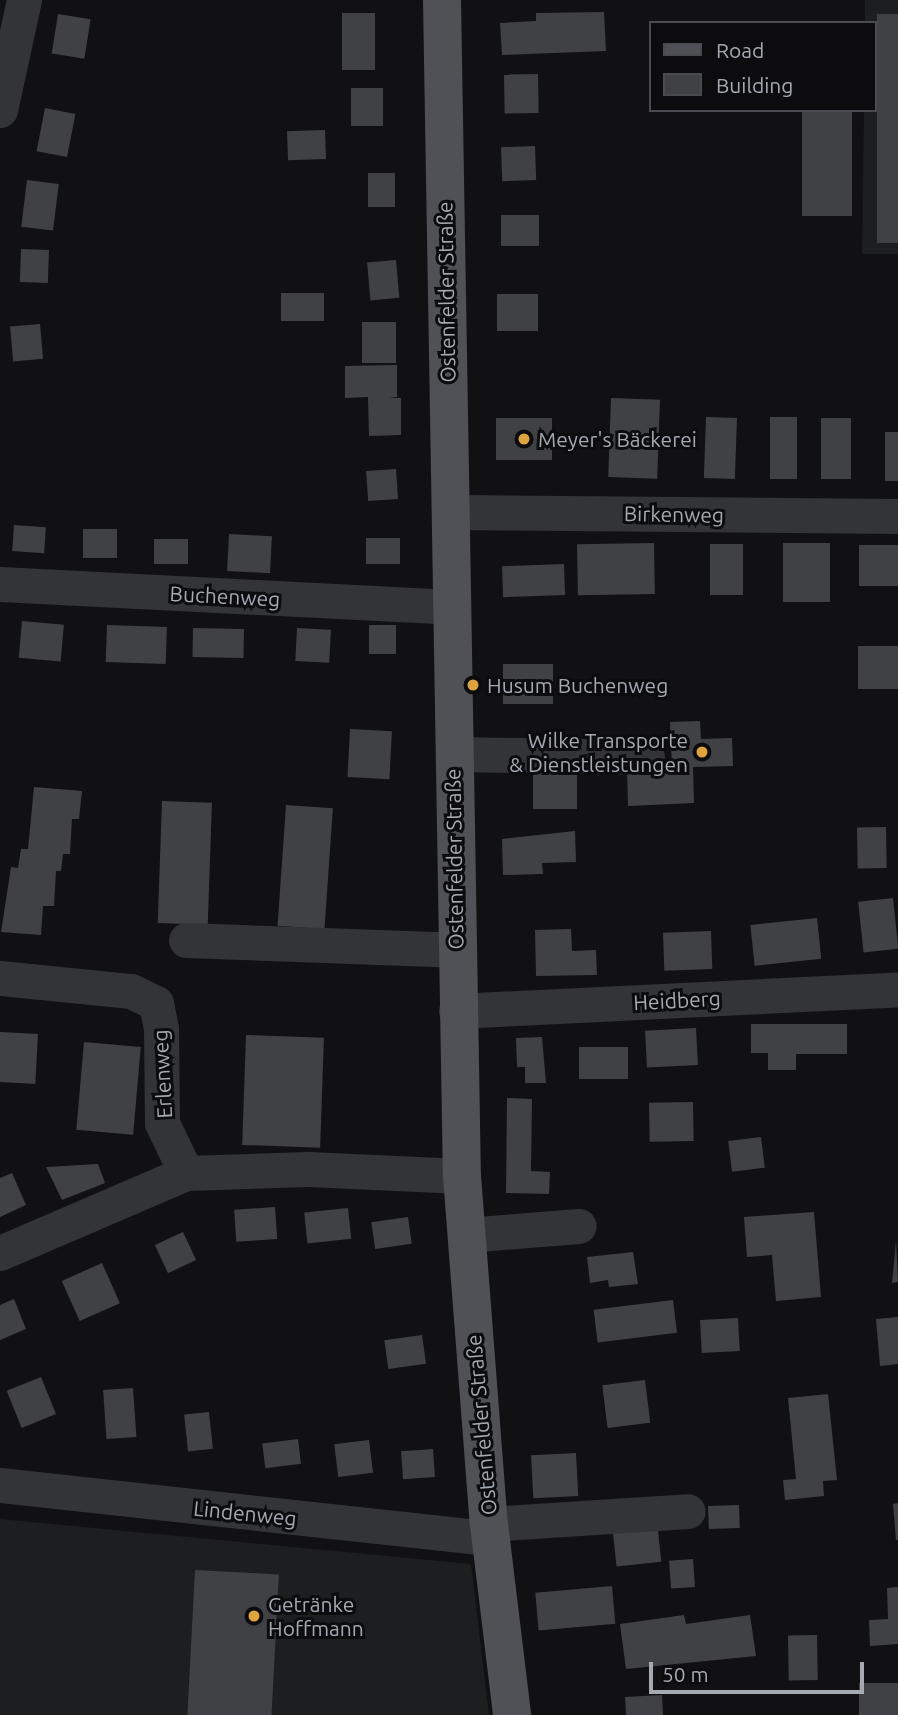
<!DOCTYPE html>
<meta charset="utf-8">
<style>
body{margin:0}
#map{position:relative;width:898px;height:1715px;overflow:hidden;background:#111113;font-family:Ubuntu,sans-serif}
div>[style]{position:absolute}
.built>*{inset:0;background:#1d1e1f}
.building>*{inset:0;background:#404145;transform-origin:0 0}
.minor>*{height:35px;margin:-17.5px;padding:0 17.5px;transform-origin:17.5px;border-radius:17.5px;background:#333437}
.major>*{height:38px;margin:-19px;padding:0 19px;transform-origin:19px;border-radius:19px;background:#4f5156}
.dots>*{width:19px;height:19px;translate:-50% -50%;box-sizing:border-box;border:4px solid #0c0c0e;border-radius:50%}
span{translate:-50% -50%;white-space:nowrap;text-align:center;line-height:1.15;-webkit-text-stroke:6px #0c0c0e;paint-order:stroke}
.street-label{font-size:21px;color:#a4a9b2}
.poi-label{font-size:21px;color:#a4a9b2}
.left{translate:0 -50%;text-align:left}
.right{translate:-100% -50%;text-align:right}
.legend{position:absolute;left:649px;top:21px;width:228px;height:91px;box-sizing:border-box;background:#0c0c0e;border:2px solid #494b50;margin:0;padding:9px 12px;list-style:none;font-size:21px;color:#a4a9b2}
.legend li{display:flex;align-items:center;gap:14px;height:35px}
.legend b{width:35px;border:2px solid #494b50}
.scale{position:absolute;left:649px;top:1662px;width:215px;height:32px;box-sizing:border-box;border:4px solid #a4a9b2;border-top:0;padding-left:9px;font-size:21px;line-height:24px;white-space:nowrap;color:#a4a9b2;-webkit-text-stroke:5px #0c0c0e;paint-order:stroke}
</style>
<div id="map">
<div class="built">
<i style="clip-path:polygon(865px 0,898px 0,898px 254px,862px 254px,864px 110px,875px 110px,875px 23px,865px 23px)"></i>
<i style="clip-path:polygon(0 1519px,471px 1564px,489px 1715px,0 1715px)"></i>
</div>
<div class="building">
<i style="clip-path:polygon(604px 12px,606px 51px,502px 55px,500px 23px,536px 21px,536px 13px)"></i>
<i style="left:375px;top:13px;width:57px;height:33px;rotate:90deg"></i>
<i style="left:58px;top:14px;width:33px;height:40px;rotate:9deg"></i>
<i style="left:877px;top:14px;width:21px;height:229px"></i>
<i style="left:538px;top:74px;width:39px;height:34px;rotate:89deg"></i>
<i style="left:351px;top:88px;width:32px;height:38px"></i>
<i style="left:45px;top:108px;width:31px;height:44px;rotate:11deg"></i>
<i style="left:802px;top:110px;width:50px;height:106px"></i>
<i style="left:325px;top:130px;width:29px;height:38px;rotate:88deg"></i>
<i style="left:535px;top:146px;width:34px;height:34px;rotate:88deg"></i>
<i style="left:368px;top:173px;width:27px;height:34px"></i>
<i style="left:27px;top:180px;width:32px;height:47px;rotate:7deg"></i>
<i style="left:539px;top:215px;width:31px;height:38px;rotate:90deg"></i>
<i style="left:21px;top:249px;width:28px;height:33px;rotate:2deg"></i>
<i style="left:396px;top:260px;width:38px;height:29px;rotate:85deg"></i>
<i style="left:281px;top:293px;width:43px;height:28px"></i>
<i style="left:497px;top:294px;width:41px;height:37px"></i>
<i style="left:362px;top:322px;width:34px;height:41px"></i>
<i style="left:40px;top:324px;width:35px;height:30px;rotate:85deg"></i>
<i style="clip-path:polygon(397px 365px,397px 397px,389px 398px,401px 398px,401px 435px,369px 436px,368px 397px,345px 398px,345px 366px)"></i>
<i style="left:611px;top:398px;width:49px;height:79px;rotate:2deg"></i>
<i style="left:706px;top:417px;width:31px;height:61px;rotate:2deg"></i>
<i style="left:770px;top:417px;width:27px;height:62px"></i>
<i style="left:552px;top:418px;width:42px;height:56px;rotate:90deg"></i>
<i style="left:821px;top:418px;width:30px;height:61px"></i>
<i style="left:885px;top:432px;width:13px;height:49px"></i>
<i style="left:396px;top:469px;width:30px;height:30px;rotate:86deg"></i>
<i style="left:14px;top:525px;width:32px;height:26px;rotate:4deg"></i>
<i style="left:83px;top:529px;width:34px;height:29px"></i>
<i style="left:229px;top:534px;width:43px;height:37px;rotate:3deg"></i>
<i style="left:366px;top:538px;width:34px;height:26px"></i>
<i style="left:154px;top:539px;width:34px;height:25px"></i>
<i style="left:654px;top:543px;width:51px;height:77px;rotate:89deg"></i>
<i style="left:783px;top:543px;width:47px;height:59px"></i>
<i style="left:710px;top:544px;width:33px;height:51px"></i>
<i style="left:859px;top:545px;width:39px;height:41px"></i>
<i style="left:564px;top:564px;width:31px;height:62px;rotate:88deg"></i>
<i style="left:22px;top:621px;width:42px;height:37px;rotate:5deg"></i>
<i style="left:107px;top:625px;width:60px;height:37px;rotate:2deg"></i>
<i style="left:369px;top:625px;width:27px;height:29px"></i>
<i style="left:193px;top:628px;width:51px;height:29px;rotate:1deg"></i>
<i style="left:297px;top:628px;width:34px;height:33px;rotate:3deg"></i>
<i style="left:898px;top:646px;width:43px;height:40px;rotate:90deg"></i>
<i style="left:503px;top:664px;width:50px;height:40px"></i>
<i style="clip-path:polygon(700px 721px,701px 739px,732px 738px,733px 766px,693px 767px,694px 803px,628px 806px,627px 770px,672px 768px,670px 722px)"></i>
<i style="left:350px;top:729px;width:42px;height:48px;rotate:3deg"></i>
<i style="left:577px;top:771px;width:38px;height:44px;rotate:90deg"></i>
<i style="clip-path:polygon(34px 787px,82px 791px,79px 819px,72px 819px,70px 854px,63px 854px,61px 871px,56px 871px,54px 906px,43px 906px,41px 935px,1px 932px,11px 867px,18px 868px,21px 849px,28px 849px)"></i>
<i style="left:162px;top:801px;width:50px;height:122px;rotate:2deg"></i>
<i style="left:286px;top:805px;width:47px;height:121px;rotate:4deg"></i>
<i style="left:886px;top:827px;width:41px;height:29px;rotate:89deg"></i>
<i style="clip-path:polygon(575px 831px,576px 862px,542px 863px,543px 874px,503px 875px,502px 839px)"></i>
<i style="left:893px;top:898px;width:51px;height:35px;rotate:84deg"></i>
<i style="left:817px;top:918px;width:41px;height:67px;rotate:84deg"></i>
<i style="clip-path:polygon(571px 929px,572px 951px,596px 950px,597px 975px,536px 976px,535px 930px)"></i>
<i style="left:711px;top:931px;width:38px;height:48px;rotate:88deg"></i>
<i style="clip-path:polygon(751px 1024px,847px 1024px,847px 1054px,796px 1054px,796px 1070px,768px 1070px,768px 1053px,751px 1053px)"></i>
<i style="left:696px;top:1028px;width:37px;height:51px;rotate:87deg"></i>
<i style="left:0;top:1032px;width:38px;height:50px;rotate:3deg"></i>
<i style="left:246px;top:1035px;width:78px;height:110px;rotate:2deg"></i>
<i style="clip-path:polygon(542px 1037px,546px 1083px,525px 1083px,525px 1067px,517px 1067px,516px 1038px)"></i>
<i style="left:84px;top:1042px;width:57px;height:88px;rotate:5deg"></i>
<i style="left:628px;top:1047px;width:32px;height:49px;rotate:90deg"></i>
<i style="clip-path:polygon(507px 1098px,532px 1099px,531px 1171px,550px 1172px,549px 1194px,506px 1193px)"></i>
<i style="left:693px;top:1102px;width:39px;height:44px;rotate:89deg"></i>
<i style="left:761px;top:1137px;width:31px;height:33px;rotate:83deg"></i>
<i style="clip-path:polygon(98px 1164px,105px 1183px,62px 1200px,46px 1167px)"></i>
<i style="clip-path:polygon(12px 1173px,26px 1205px,0 1217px,0 1178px)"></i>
<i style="left:275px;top:1207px;width:32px;height:41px;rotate:86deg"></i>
<i style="left:348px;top:1208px;width:31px;height:44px;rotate:84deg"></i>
<i style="clip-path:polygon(814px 1212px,821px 1297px,776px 1301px,772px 1255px,747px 1257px,744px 1217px)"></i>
<i style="left:408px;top:1217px;width:27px;height:37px;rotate:82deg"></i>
<i style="left:183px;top:1232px;width:31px;height:31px;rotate:65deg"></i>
<i style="clip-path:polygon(896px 1241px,898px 1282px,892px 1283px)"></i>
<i style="clip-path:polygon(633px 1252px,638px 1284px,609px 1287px,608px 1280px,590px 1283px,587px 1257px)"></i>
<i style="left:102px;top:1263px;width:44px;height:44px;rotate:66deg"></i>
<i style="clip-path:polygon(14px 1299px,26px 1329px,0 1340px,0 1305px)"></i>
<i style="left:673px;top:1300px;width:33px;height:80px;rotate:83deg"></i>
<i style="clip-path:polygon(898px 1317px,898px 1364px,880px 1366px,876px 1319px)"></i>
<i style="left:738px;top:1318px;width:33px;height:38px;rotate:87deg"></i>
<i style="left:422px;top:1335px;width:29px;height:38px;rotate:82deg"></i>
<i style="left:41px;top:1377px;width:40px;height:37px;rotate:68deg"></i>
<i style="left:645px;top:1380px;width:43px;height:43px;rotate:83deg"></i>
<i style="left:133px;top:1388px;width:49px;height:30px;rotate:86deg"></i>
<i style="clip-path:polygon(828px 1394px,837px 1480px,823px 1481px,824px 1496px,785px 1500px,783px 1480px,796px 1479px,788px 1398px)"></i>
<i style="left:209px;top:1412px;width:37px;height:25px;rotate:84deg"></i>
<i style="left:298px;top:1439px;width:25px;height:36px;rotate:83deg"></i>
<i style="left:369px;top:1440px;width:33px;height:35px;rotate:83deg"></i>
<i style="left:433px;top:1449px;width:28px;height:32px;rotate:86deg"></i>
<i style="left:576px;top:1453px;width:43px;height:45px;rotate:87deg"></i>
<i style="clip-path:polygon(898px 1503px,898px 1540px,896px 1540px,893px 1504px)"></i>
<i style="left:739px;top:1505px;width:23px;height:31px;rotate:88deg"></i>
<i style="left:657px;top:1521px;width:41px;height:45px;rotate:84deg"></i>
<i style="left:693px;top:1559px;width:28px;height:24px;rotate:86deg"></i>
<i style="left:195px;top:1570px;width:84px;height:145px;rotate:3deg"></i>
<i style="left:612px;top:1586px;width:38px;height:77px;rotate:85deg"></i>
<i style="clip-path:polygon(898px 1587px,898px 1644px,870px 1646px,869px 1620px,888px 1619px,887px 1588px)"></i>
<i style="clip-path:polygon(684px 1615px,686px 1624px,750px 1615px,756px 1656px,626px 1669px,620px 1624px)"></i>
<i style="left:817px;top:1635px;width:45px;height:29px;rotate:89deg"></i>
<i style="left:898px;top:1683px;width:32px;height:39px;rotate:90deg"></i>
<i style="left:662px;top:1695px;width:20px;height:37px;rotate:87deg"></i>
</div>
<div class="minor">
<i style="left:0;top:110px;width:113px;rotate:-77.7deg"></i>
<i style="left:449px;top:512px;width:449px;rotate:0.5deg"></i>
<i style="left:0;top:584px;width:452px;rotate:2.9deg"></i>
<i style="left:453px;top:754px;width:194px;rotate:0.9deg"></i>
<i style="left:186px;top:940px;width:269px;rotate:2.1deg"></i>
<i style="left:0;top:978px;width:132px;rotate:5.7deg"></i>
<i style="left:131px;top:991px;width:28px;rotate:26deg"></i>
<i style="left:156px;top:1003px;width:26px;rotate:79deg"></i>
<i style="left:161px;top:1029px;width:94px;rotate:89.4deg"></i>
<i style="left:162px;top:1123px;width:55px;rotate:64.4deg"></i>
<i style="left:456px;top:1011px;width:443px;rotate:-2.8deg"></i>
<i style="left:466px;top:1235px;width:113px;rotate:-4.6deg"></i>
<i style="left:0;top:1253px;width:202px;rotate:-23.3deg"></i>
<i style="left:186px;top:1173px;width:122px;rotate:-1.9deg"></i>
<i style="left:308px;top:1169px;width:154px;rotate:2.6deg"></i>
<i style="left:0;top:1485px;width:494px;rotate:6.2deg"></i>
<i style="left:489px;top:1524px;width:199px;rotate:-3.7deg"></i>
</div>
<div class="major">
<i style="left:442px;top:0;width:1176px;rotate:89.03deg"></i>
<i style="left:462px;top:1176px;width:349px;rotate:85.6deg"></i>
<i style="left:489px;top:1524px;width:192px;rotate:83.1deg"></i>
</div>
<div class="dots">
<i style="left:524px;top:439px;background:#dda33f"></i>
<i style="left:473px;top:685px;background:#dda33f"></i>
<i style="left:702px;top:752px;background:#dda33f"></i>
<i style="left:254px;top:1616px;background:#dda33f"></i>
</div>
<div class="street-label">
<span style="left:446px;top:292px;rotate:-91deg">Ostenfelder Straße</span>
<span style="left:674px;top:514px;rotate:1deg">Birkenweg</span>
<span style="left:225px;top:596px;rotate:3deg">Buchenweg</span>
<span style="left:454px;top:859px;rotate:-91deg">Ostenfelder Straße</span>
<span style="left:677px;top:1000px;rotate:-3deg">Heidberg</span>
<span style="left:162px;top:1074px;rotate:-93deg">Erlenweg</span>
<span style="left:481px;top:1425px;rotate:-95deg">Ostenfelder Straße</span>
<span style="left:245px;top:1513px;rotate:6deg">Lindenweg</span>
</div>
<div class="poi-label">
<span class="left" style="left:538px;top:439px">Meyer's Bäckerei</span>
<span class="left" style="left:487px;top:685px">Husum Buchenweg</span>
<span class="right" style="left:688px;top:752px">Wilke Transporte<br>&amp; Dienstleistungen</span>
<span class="left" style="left:268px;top:1616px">Getränke<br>Hoffmann</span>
</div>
<ul class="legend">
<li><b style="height:9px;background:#4f5156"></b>Road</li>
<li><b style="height:19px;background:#404145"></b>Building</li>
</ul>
<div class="scale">50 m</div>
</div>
